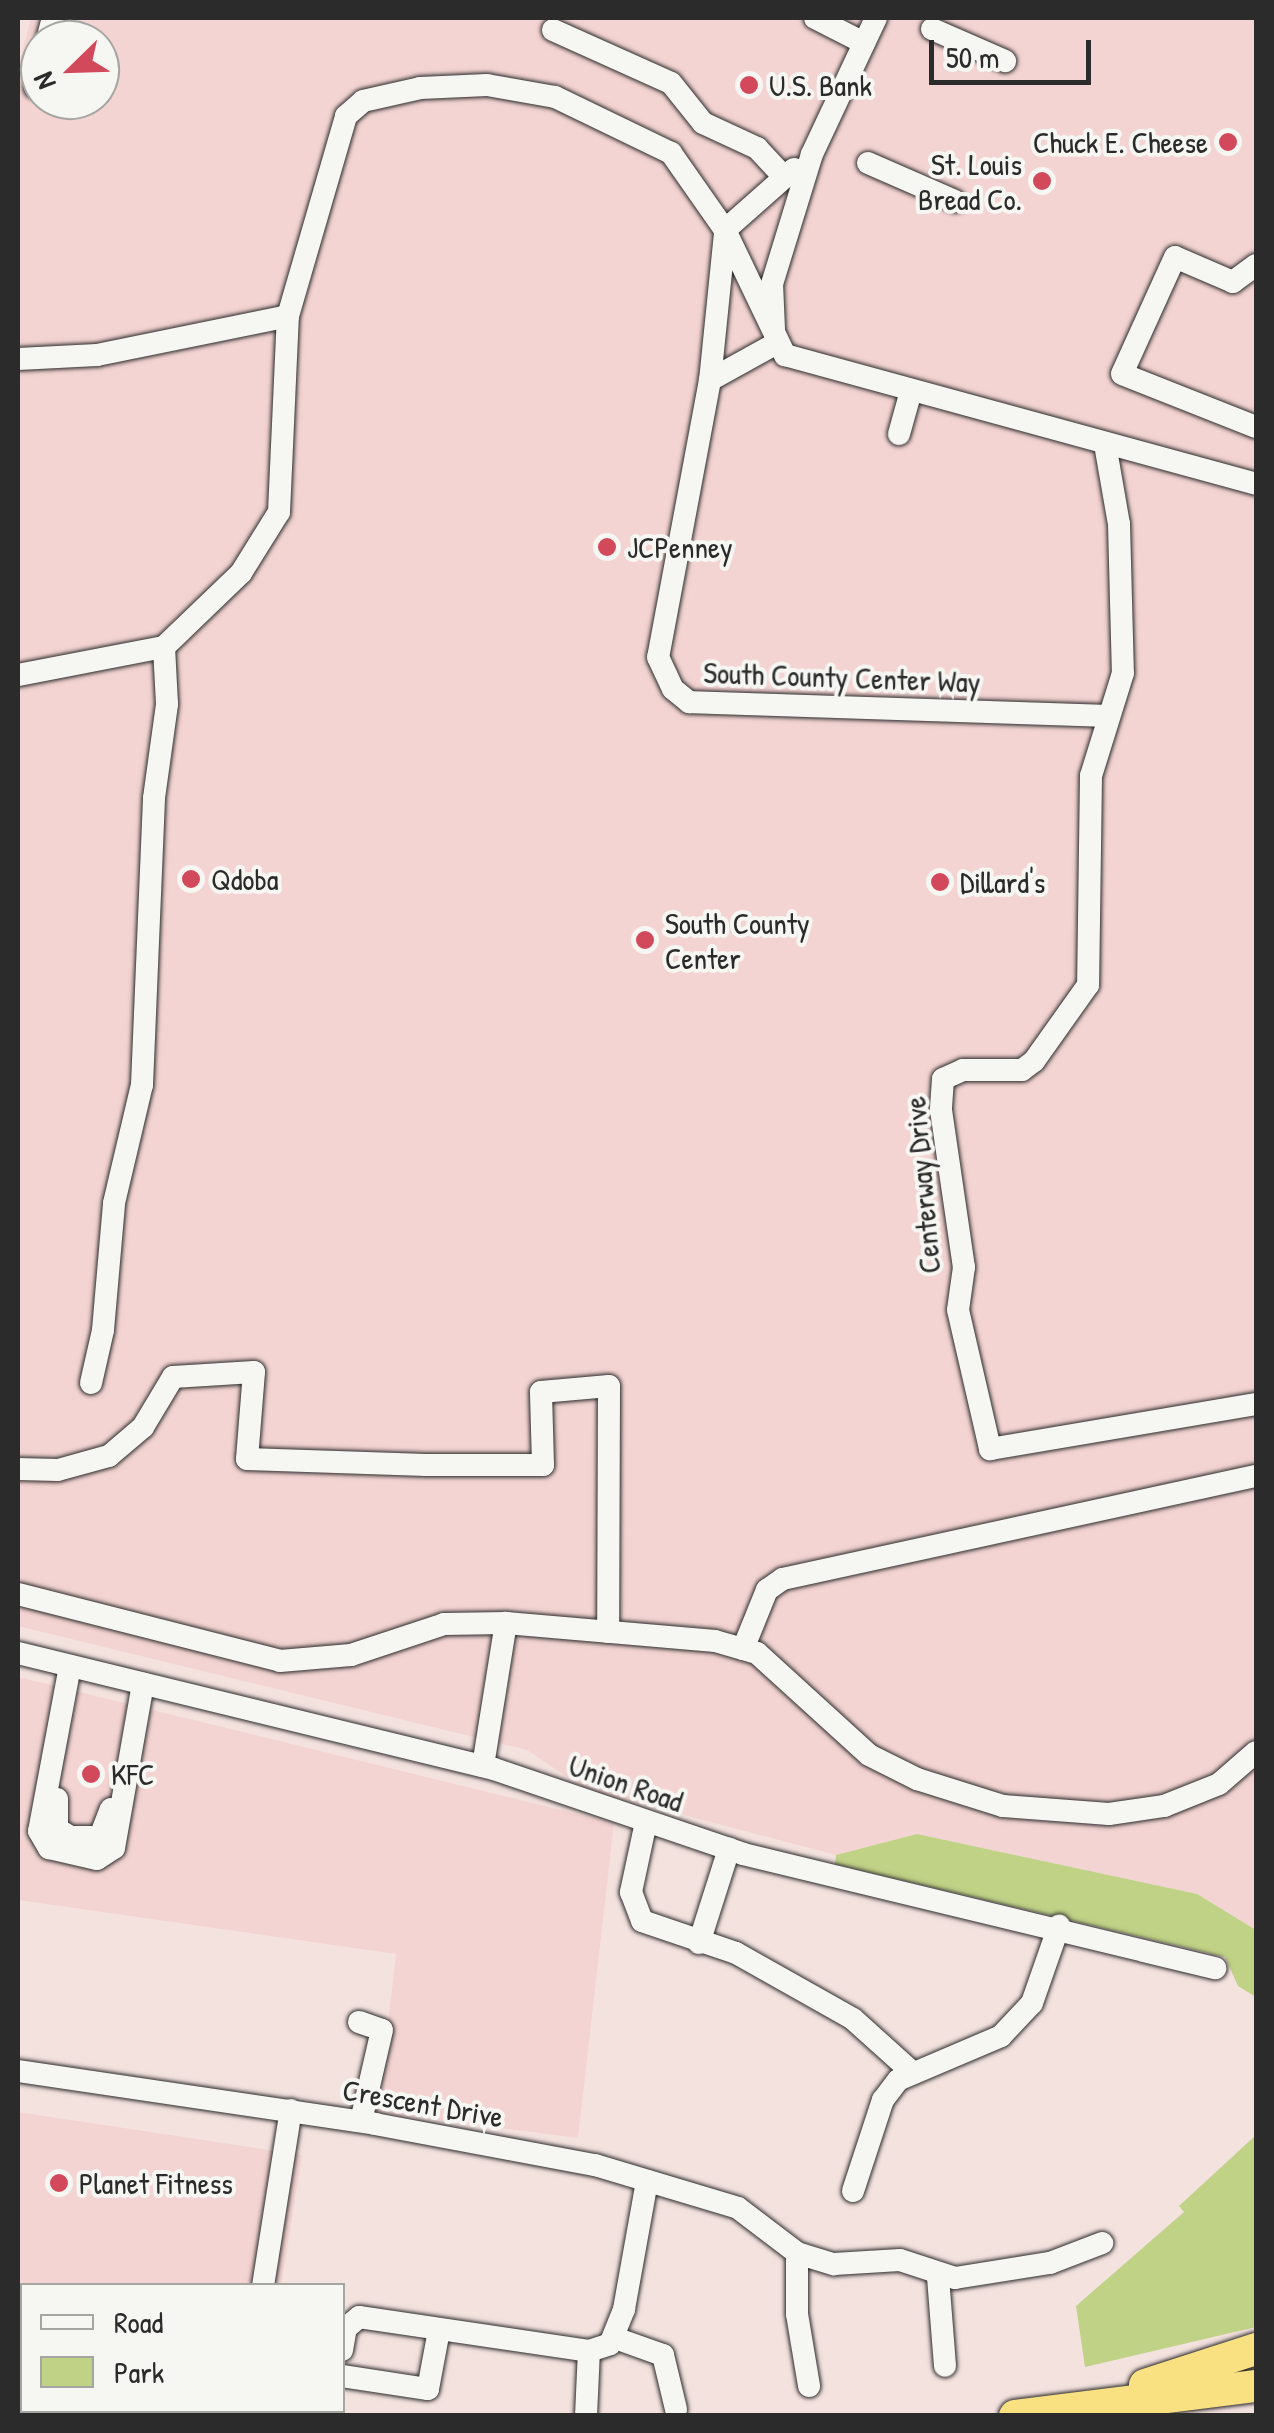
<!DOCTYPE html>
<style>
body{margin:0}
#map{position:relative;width:1274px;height:2433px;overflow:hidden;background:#f4e2df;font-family:"Patrick Hand",sans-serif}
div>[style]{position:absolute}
.built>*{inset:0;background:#f3d4d2}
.green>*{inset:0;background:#c0d286}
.roads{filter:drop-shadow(0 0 2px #2b2b2b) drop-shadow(0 0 2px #2b2b2b)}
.minor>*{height:22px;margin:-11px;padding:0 11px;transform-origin:11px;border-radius:11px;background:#f6f6f2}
.highway>*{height:32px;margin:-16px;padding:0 16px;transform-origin:16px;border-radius:16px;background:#f9e181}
.dots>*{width:28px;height:28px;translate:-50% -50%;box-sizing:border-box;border:5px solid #f6f6f2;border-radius:50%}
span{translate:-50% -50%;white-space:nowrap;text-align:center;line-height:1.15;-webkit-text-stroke:8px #f6f6f2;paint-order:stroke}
.poi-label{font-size:30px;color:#2b2b2b}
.left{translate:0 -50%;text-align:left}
.right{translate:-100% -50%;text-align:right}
.street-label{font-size:30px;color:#2b2b2b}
.frame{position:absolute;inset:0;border:20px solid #2b2b2b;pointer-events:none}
.legend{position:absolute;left:20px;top:2283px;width:325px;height:130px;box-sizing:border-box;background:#f6f6f2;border:2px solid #a5a5a2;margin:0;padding:12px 18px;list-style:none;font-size:30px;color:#2b2b2b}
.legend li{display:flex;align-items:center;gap:20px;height:50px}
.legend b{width:50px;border:2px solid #a5a5a2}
.north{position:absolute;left:20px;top:20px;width:100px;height:100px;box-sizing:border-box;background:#f6f6f2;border:2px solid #a5a5a2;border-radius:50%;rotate:247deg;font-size:28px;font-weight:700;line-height:40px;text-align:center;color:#2b2b2b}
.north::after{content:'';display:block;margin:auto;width:35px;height:45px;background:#d1495b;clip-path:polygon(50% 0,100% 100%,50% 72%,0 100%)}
.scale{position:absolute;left:929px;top:40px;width:162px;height:45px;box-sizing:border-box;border:5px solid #2b2b2b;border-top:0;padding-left:12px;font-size:30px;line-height:35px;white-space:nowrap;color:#2b2b2b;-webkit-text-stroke:8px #f6f6f2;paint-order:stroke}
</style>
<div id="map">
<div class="built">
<i style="clip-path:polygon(evenodd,31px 18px,1256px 18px,1256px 1930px,1197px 1894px,917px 1834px,836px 1855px,585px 1789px,527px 1750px,18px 1626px,18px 68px,31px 18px,40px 40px,100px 40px,100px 100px,40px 100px,40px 40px)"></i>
<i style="clip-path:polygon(18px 1677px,614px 1823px,578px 2138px,378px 2112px,396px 1954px,18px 1900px)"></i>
<i style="clip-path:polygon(18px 2112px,302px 2155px,281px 2285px,22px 2286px,22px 2410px,261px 2411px,260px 2415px,18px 2415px)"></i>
</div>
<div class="green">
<i style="clip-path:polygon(917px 1834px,1197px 1894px,1256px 1930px,1256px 1997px,1238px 1986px,1225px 1957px,835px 1864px,836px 1855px)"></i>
<i style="clip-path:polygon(1256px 2135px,1256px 2327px,1085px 2367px,1076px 2306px,1184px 2212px,1179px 2206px)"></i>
</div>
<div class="roads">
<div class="minor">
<i style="left:815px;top:18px;width:55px;rotate:27deg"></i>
<i style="left:932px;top:29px;width:80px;rotate:23.7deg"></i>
<i style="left:553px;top:30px;width:129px;rotate:24.2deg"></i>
<i style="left:671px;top:83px;width:51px;rotate:51.3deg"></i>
<i style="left:703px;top:123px;width:60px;rotate:24.8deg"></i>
<i style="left:757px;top:148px;width:40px;rotate:47deg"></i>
<i style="left:47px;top:40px;width:23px;rotate:-75deg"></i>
<i style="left:35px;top:87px;width:20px;rotate:-75deg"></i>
<i style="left:868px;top:163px;width:95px;rotate:23.6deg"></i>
<i style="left:725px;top:230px;width:92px;rotate:-41.5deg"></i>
<i style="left:725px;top:233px;width:148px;rotate:95.8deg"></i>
<i style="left:710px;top:380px;width:282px;rotate:100.6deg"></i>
<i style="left:658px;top:657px;width:35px;rotate:65deg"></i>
<i style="left:673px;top:689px;width:21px;rotate:39deg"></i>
<i style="left:689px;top:702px;width:417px;rotate:1.9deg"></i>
<i style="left:1256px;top:265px;width:29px;rotate:144deg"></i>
<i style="left:1233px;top:282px;width:63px;rotate:-156.7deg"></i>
<i style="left:1175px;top:257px;width:128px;rotate:114.4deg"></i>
<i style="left:1122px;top:374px;width:144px;rotate:21.6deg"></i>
<i style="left:774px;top:329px;width:45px;rotate:-92.5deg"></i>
<i style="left:772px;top:284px;width:136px;rotate:-72.9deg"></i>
<i style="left:812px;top:154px;width:150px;rotate:-64.8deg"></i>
<i style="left:18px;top:359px;width:79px;rotate:-2.9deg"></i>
<i style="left:97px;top:355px;width:195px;rotate:-11.5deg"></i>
<i style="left:710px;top:380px;width:74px;rotate:-29deg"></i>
<i style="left:899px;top:434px;width:45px;rotate:-74.4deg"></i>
<i style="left:1105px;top:444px;width:81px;rotate:80.1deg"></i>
<i style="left:1119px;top:524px;width:149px;rotate:88.5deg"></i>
<i style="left:1123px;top:673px;width:108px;rotate:107.3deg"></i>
<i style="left:1091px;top:776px;width:209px;rotate:90.8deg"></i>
<i style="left:1088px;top:985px;width:93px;rotate:125.4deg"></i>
<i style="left:1034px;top:1061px;width:15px;rotate:143deg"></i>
<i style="left:1022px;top:1070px;width:59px;rotate:180deg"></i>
<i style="left:963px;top:1070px;width:22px;rotate:156deg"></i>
<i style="left:943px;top:1079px;width:31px;rotate:94deg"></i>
<i style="left:941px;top:1110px;width:159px;rotate:81.7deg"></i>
<i style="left:964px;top:1267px;width:43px;rotate:97.9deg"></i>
<i style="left:958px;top:1310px;width:143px;rotate:77deg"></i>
<i style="left:990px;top:1449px;width:270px;rotate:-9.6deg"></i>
<i style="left:18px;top:675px;width:149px;rotate:-10.9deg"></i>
<i style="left:164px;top:647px;width:107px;rotate:-43.9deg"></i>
<i style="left:241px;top:573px;width:72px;rotate:-58.1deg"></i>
<i style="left:279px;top:512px;width:196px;rotate:-87.4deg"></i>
<i style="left:288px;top:316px;width:208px;rotate:-73.8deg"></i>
<i style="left:346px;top:116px;width:23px;rotate:-41deg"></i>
<i style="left:363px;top:101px;width:58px;rotate:-12.8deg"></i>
<i style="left:420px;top:88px;width:67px;rotate:-2.6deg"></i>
<i style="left:487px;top:85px;width:69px;rotate:10deg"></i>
<i style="left:555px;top:97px;width:129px;rotate:25.8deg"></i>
<i style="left:671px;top:153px;width:94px;rotate:55deg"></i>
<i style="left:725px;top:230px;width:139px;rotate:64.4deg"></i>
<i style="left:785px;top:355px;width:488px;rotate:15.3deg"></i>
<i style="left:91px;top:1383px;width:54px;rotate:-77.2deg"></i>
<i style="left:103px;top:1330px;width:127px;rotate:-85deg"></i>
<i style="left:114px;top:1203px;width:121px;rotate:-76.7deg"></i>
<i style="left:142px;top:1085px;width:287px;rotate:-87.6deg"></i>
<i style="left:154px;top:798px;width:95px;rotate:-82.1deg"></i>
<i style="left:167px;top:704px;width:57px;rotate:-93deg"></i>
<i style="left:18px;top:1469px;width:40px;rotate:1.4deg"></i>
<i style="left:58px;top:1470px;width:53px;rotate:-15.4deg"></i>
<i style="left:109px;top:1456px;width:45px;rotate:-40.5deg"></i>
<i style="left:143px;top:1427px;width:58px;rotate:-59deg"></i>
<i style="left:173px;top:1377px;width:81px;rotate:-3.5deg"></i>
<i style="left:254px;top:1372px;width:87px;rotate:94.6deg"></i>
<i style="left:247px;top:1459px;width:179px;rotate:1.9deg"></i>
<i style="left:426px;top:1465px;width:117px"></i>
<i style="left:543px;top:1465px;width:73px;rotate:-91.6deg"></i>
<i style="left:541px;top:1392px;width:68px;rotate:-5deg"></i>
<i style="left:609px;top:1386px;width:246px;rotate:90.2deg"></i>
<i style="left:18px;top:1594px;width:270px;rotate:14.3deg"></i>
<i style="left:280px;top:1661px;width:71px;rotate:-4.8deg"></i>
<i style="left:351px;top:1655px;width:98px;rotate:-18.4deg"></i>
<i style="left:444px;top:1624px;width:62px;rotate:-0.9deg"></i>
<i style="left:743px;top:1649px;width:64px;rotate:-67.9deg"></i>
<i style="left:767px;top:1590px;width:19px;rotate:-35deg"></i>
<i style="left:783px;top:1579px;width:484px;rotate:-12.3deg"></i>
<i style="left:18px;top:1653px;width:490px;rotate:13.7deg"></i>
<i style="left:494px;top:1769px;width:263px;rotate:18.8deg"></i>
<i style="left:743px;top:1854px;width:486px;rotate:13.6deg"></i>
<i style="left:70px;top:1666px;width:168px;rotate:100.6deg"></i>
<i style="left:39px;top:1831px;width:20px;rotate:60deg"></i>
<i style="left:49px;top:1848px;width:49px;rotate:12.9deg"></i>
<i style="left:97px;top:1859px;width:20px;rotate:-33deg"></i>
<i style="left:114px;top:1848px;width:167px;rotate:-80deg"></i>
<i style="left:483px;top:1766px;width:145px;rotate:-80.9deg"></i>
<i style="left:506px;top:1623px;width:210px;rotate:4.9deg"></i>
<i style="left:715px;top:1641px;width:44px;rotate:15.9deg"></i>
<i style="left:757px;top:1653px;width:151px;rotate:42.3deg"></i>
<i style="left:869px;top:1755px;width:54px;rotate:26.6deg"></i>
<i style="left:917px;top:1779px;width:90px;rotate:17.4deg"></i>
<i style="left:1003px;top:1806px;width:106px;rotate:4.3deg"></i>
<i style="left:1109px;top:1814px;width:56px;rotate:-8.3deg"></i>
<i style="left:1164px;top:1806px;width:59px;rotate:-21.8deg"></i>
<i style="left:1219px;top:1784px;width:49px;rotate:-40.9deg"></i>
<i style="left:57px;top:1799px;width:30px;rotate:90deg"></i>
<i style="left:57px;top:1829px;width:16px;rotate:30deg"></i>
<i style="left:71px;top:1837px;width:29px"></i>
<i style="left:100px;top:1837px;width:30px;rotate:-69deg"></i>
<i style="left:646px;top:1822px;width:72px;rotate:102.1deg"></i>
<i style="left:631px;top:1892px;width:31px;rotate:69deg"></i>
<i style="left:642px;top:1921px;width:99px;rotate:18.8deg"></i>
<i style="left:736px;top:1953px;width:134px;rotate:29.4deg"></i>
<i style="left:853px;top:2019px;width:81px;rotate:42deg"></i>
<i style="left:699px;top:1943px;width:99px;rotate:-72.3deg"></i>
<i style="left:359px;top:2022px;width:24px;rotate:19deg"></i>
<i style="left:382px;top:2030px;width:93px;rotate:103deg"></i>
<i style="left:18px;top:2071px;width:361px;rotate:8.4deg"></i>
<i style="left:375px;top:2124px;width:224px;rotate:10.6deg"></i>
<i style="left:595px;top:2165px;width:149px;rotate:16.7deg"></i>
<i style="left:738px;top:2208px;width:74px;rotate:37.3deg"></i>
<i style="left:797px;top:2253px;width:39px;rotate:17deg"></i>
<i style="left:834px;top:2264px;width:66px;rotate:-3.5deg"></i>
<i style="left:900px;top:2260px;width:58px;rotate:18.1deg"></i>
<i style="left:955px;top:2278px;width:96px;rotate:-9deg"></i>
<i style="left:1050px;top:2263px;width:56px;rotate:-21deg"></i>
<i style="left:853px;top:2191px;width:96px;rotate:-71.8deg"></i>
<i style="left:883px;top:2100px;width:25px;rotate:-53deg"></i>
<i style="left:898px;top:2080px;width:112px;rotate:-23.1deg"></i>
<i style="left:1001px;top:2036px;width:45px;rotate:-46.8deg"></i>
<i style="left:1032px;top:2003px;width:82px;rotate:-70.7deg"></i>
<i style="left:797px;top:2253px;width:61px;rotate:90deg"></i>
<i style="left:797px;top:2314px;width:73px;rotate:80.5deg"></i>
<i style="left:938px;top:2277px;width:89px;rotate:85.5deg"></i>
<i style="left:263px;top:2286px;width:178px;rotate:-81deg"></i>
<i style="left:615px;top:2338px;width:51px;rotate:19.5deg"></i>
<i style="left:663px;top:2355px;width:56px;rotate:76.5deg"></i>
<i style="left:342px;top:2350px;width:22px;rotate:-80deg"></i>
<i style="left:346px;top:2328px;width:17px;rotate:-40deg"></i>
<i style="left:359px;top:2317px;width:232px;rotate:8.4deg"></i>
<i style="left:589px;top:2351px;width:22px;rotate:-18deg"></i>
<i style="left:610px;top:2344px;width:38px;rotate:-68deg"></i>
<i style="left:624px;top:2309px;width:130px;rotate:-79.8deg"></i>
<i style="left:342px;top:2376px;width:87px;rotate:8.6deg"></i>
<i style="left:428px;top:2389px;width:60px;rotate:-79.4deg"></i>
<i style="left:242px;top:2416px;width:6px;rotate:-81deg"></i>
<i style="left:586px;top:2416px;width:65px;rotate:-87.4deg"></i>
</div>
<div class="highway">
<i style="left:1145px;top:2385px;width:117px;rotate:-18deg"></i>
<i style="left:1015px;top:2416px;width:243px;rotate:-7.1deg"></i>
</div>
</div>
<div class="dots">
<i style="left:749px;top:85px;background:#d1495b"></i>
<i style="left:1228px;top:142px;background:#d1495b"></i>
<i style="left:1042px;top:181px;background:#d1495b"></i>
<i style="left:607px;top:547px;background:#d1495b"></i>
<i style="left:191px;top:879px;background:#d1495b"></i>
<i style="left:940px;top:882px;background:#d1495b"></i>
<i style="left:645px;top:940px;background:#d1495b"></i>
<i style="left:91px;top:1774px;background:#d1495b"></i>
<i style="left:59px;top:2183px;background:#d1495b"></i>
</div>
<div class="poi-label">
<span class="left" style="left:769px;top:85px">U.S. Bank</span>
<span class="right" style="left:1208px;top:142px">Chuck E. Cheese</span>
<span class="right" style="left:1022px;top:181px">St. Louis<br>Bread Co.</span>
<span class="left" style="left:627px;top:547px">JCPenney</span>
<span class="left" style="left:211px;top:879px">Qdoba</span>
<span class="left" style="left:960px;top:882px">Dillard's</span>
<span class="left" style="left:665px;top:940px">South County<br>Center</span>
<span class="left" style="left:111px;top:1774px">KFC</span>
<span class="left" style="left:79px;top:2183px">Planet Fitness</span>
</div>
<div class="street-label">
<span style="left:842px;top:677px;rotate:2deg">South County Center Way</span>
<span style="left:922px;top:1185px;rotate:-95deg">Centerway Drive</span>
<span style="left:626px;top:1783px;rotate:19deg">Union Road</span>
<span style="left:423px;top:2103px;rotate:10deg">Crescent Drive</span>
</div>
<div class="frame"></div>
<ul class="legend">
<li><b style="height:12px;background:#f6f6f2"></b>Road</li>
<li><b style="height:28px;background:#c0d286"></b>Park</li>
</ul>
<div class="north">N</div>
<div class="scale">50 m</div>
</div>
